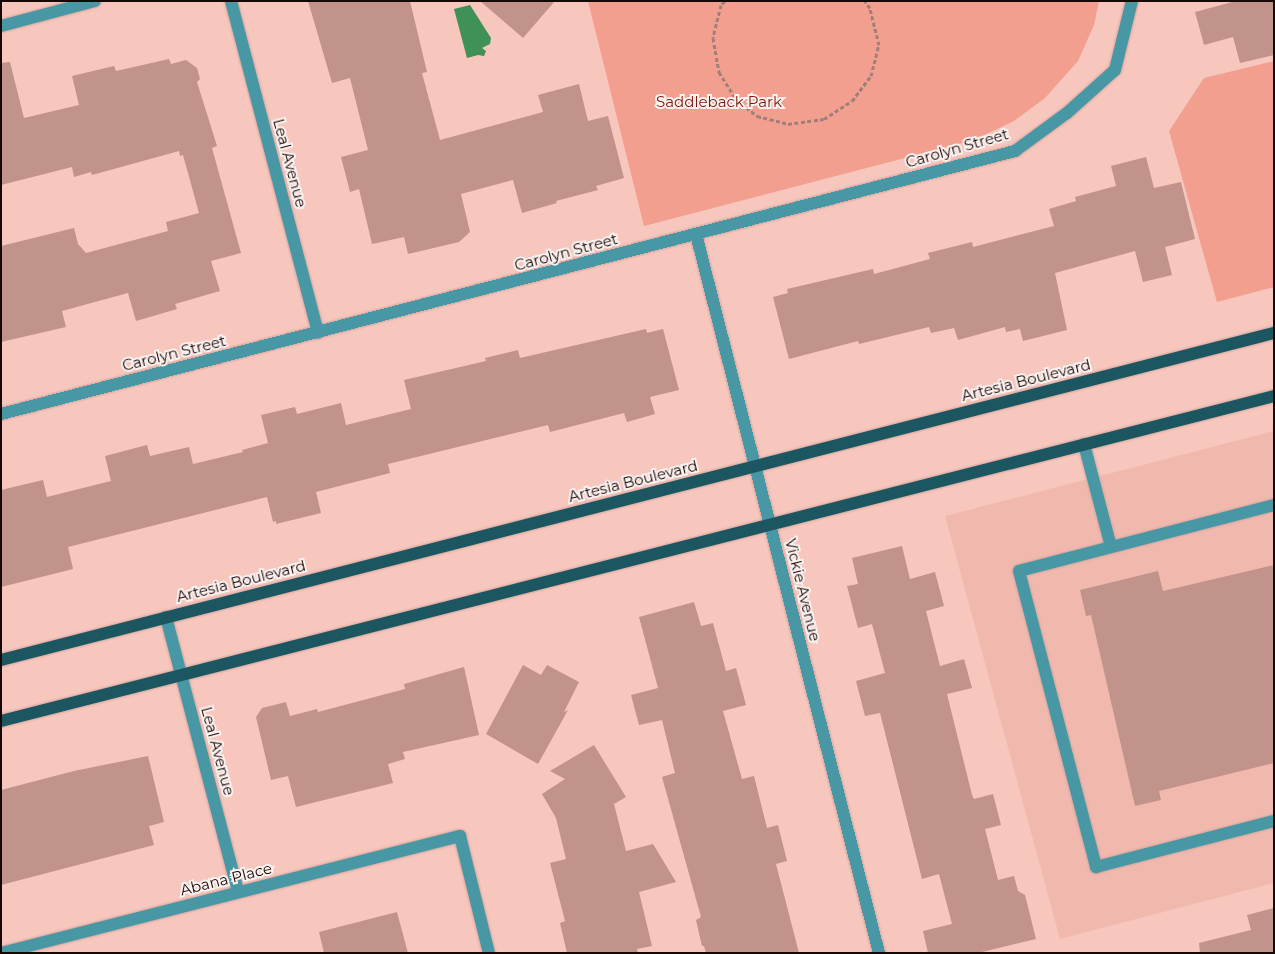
<!DOCTYPE html>
<style>
body{margin:0}
#map{position:relative;width:1275px;height:954px;overflow:hidden;background:#f7c6bd;font-family:Montserrat,sans-serif}
div>[style]{position:absolute}
.built>*{inset:0;background:#f1b9ae}
.green>*{inset:0;background:#f29f8f}
.water>*{inset:0;background:#3f9158}
.building>*{inset:0;background:#c1938a}
.path>*{height:3px;margin-top:-1.5px;transform-origin:0;background:repeating-linear-gradient(90deg,#a27e78 0 4px,transparent 0 6.5px)}
.roads{filter:drop-shadow(0 0 1px #cfa49c) drop-shadow(0 0 1px #cfa49c)}
.minor>*{height:12px;margin:-6px;padding:0 6px;transform-origin:6px;border-radius:6px;background:#4797a5}
.major>*{height:12px;margin:-6px;padding:0 6px;transform-origin:6px;border-radius:6px;background:#1c5660}
span{translate:-50% -50%;white-space:nowrap;text-align:center;line-height:1.15;-webkit-text-stroke:4px #fcf2f0;paint-order:stroke}
.park-label{font-size:15px;color:#851507}
.street-label{font-size:15px;color:#170806}
.frame{position:absolute;inset:0;border:2px solid #170806;pointer-events:none}
</style>
<div id="map">
<div class="built">
<i style="clip-path:polygon(1274px 431px,1274px 883px,1060px 939px,945px 516px)"></i>
</div>
<div class="green">
<i style="clip-path:polygon(588px 1px,1099px 1px,1094px 25px,1078px 61px,1045px 98px,1014px 121px,974px 140px,644px 226px)"></i>
<i style="clip-path:polygon(1274px 61px,1274px 287px,1217px 302px,1169px 131px,1204px 78px)"></i>
</div>
<div class="water">
<i style="clip-path:polygon(470px 5px,491px 38px,490px 44px,482px 48px,486px 51px,484px 56px,478px 55px,467px 58px,454px 9px)"></i>
</div>
<div class="building">
<i style="clip-path:polygon(308px 1px,410px 1px,427px 72px,422px 73px,440px 140px,543px 112px,538px 95px,579px 84px,588px 121px,608px 116px,624px 178px,596px 186px,598px 190px,556px 201px,557px 203px,522px 213px,513px 180px,461px 194px,470px 232px,459px 242px,408px 254px,404px 237px,372px 244px,359px 189px,350px 192px,341px 157px,368px 150px,350px 78px,332px 83px)"></i>
<i style="clip-path:polygon(480px 1px,555px 1px,523px 38px)"></i>
<i style="clip-path:polygon(1236px 1px,1274px 1px,1274px 55px,1240px 63px,1233px 37px,1204px 45px,1195px 12px)"></i>
<i style="clip-path:polygon(169px 59px,171px 64px,186px 60px,197px 68px,200px 79px,197px 82px,217px 146px,212px 148px,241px 253px,211px 261px,220px 291px,175px 304px,177px 309px,136px 321px,128px 293px,62px 311px,66px 327px,1px 342px,1px 246px,74px 228px,78px 244px,86px 253px,168px 231px,166px 222px,199px 213px,183px 155px,180px 156px,179px 151px,92px 175px,91px 172px,74px 177px,72px 167px,1px 185px,1px 63px,10px 62px,24px 118px,79px 105px,72px 76px,114px 66px,116px 71px)"></i>
<i style="clip-path:polygon(1146px 157px,1154px 188px,1181px 182px,1195px 239px,1165px 247px,1172px 275px,1143px 282px,1135px 251px,1055px 273px,1067px 330px,1023px 341px,1020px 329px,1006px 332px,1005px 327px,958px 340px,954px 328px,931px 333px,929px 327px,859px 344px,858px 341px,789px 359px,773px 297px,788px 293px,787px 289px,873px 269px,874px 274px,930px 259px,928px 253px,972px 242px,973px 247px,1054px 226px,1049px 209px,1076px 201px,1075px 197px,1116px 186px,1111px 166px)"></i>
<i style="clip-path:polygon(646px 329px,647px 333px,663px 329px,679px 390px,650px 397px,655px 414px,627px 422px,624px 413px,550px 432px,548px 425px,388px 464px,390px 473px,316px 492px,321px 513px,276px 524px,276px 521px,273px 522px,267px 497px,68px 547px,73px 569px,1px 587px,1px 490px,43px 480px,47px 497px,111px 481px,105px 456px,147px 445px,150px 456px,189px 447px,193px 464px,243px 452px,242px 450px,268px 443px,261px 415px,295px 407px,297px 414px,341px 403px,346px 425px,411px 409px,404px 380px,486px 361px,485px 358px,518px 350px,520px 358px)"></i>
<i style="clip-path:polygon(902px 546px,910px 579px,935px 572px,944px 606px,926px 611px,940px 666px,964px 659px,972px 688px,947px 694px,972px 795px,974px 799px,993px 794px,1001px 825px,985px 829px,998px 880px,1014px 876px,1018px 891px,1025px 895px,1036px 939px,978px 953px,928px 953px,923px 931px,952px 924px,939px 874px,922px 879px,880px 713px,865px 716px,856px 681px,885px 673px,872px 624px,858px 628px,847px 586px,858px 584px,852px 558px)"></i>
<i style="clip-path:polygon(1274px 565px,1274px 763px,1159px 791px,1161px 800px,1135px 806px,1091px 615px,1086px 616px,1080px 590px,1158px 571px,1163px 591px)"></i>
<i style="clip-path:polygon(694px 602px,701px 626px,713px 623px,726px 671px,736px 668px,746px 705px,723px 711px,742px 779px,754px 776px,767px 828px,778px 825px,787px 861px,776px 864px,799px 953px,706px 953px,704px 946px,702px 946px,696px 920px,701px 917px,662px 777px,675px 773px,662px 720px,639px 725px,631px 695px,658px 688px,639px 617px)"></i>
<i style="clip-path:polygon(523px 665px,541px 675px,547px 665px,579px 682px,564px 712px,568px 710px,538px 764px,486px 734px)"></i>
<i style="clip-path:polygon(464px 667px,479px 735px,403px 752px,405px 759px,388px 764px,393px 783px,296px 807px,288px 776px,271px 780px,256px 717px,262px 708px,286px 702px,290px 716px,317px 709px,318px 712px,405px 689px,404px 684px)"></i>
<i style="clip-path:polygon(594px 745px,626px 797px,614px 804px,626px 851px,653px 844px,676px 882px,639px 892px,652px 946px,637px 949px,638px 953px,567px 953px,560px 923px,565px 921px,550px 863px,566px 859px,556px 818px,542px 794px,565px 779px,550px 771px)"></i>
<i style="clip-path:polygon(148px 756px,164px 822px,149px 826px,154px 845px,1px 885px,1px 790px,74px 771px)"></i>
<i style="clip-path:polygon(1274px 908px,1274px 953px,1200px 953px,1199px 943px,1251px 930px,1247px 915px)"></i>
<i style="clip-path:polygon(397px 912px,408px 953px,324px 953px,319px 932px)"></i>
</div>
<div class="path">
<i style="left:725px;top:1px;width:6px;rotate:135deg"></i>
<i style="left:721px;top:5px;width:34px;rotate:104deg"></i>
<i style="left:713px;top:38px;width:35px;rotate:80deg"></i>
<i style="left:719px;top:72px;width:32px;rotate:58deg"></i>
<i style="left:736px;top:99px;width:27px;rotate:39deg"></i>
<i style="left:757px;top:116px;width:32px;rotate:14deg"></i>
<i style="left:788px;top:124px;width:36px;rotate:-8deg"></i>
<i style="left:824px;top:119px;width:33px;rotate:-33deg"></i>
<i style="left:852px;top:101px;width:31px;rotate:-53deg"></i>
<i style="left:871px;top:76px;width:32px;rotate:-76deg"></i>
<i style="left:879px;top:45px;width:38px;rotate:-104deg"></i>
<i style="left:870px;top:8px;width:9px;rotate:-126deg"></i>
</div>
<div class="roads">
<div class="minor">
<i style="left:231px;top:1px;width:343px;rotate:75.3deg"></i>
<i style="left:1px;top:26px;width:97px;rotate:-14.9deg"></i>
<i style="left:696px;top:234px;width:742px;rotate:75.72deg"></i>
<i style="left:1px;top:414px;width:1048px;rotate:-14.54deg"></i>
<i style="left:1015px;top:151px;width:64px;rotate:-36.2deg"></i>
<i style="left:1067px;top:113px;width:64px;rotate:-41.9deg"></i>
<i style="left:1115px;top:70px;width:71px;rotate:-76.2deg"></i>
<i style="left:1084px;top:444px;width:106px;rotate:75.3deg"></i>
<i style="left:1274px;top:505px;width:263px;rotate:165.5deg"></i>
<i style="left:1019px;top:571px;width:306px;rotate:75.4deg"></i>
<i style="left:1096px;top:867px;width:184px;rotate:-14.5deg"></i>
<i style="left:166px;top:617px;width:284px;rotate:75.3deg"></i>
<i style="left:1px;top:953px;width:474px;rotate:-14.3deg"></i>
<i style="left:460px;top:836px;width:121px;rotate:76.1deg"></i>
</div>
<div class="major">
<i style="left:1px;top:660px;width:1314px;rotate:-14.41deg"></i>
<i style="left:1px;top:721px;width:1314px;rotate:-14.32deg"></i>
</div>
</div>
<div class="park-label">
<span style="left:719px;top:102px">Saddleback Park</span>
</div>
<div class="street-label">
<span style="left:957px;top:148px;rotate:-16deg">Carolyn Street</span>
<span style="left:290px;top:163px;rotate:75deg">Leal Avenue</span>
<span style="left:566px;top:252px;rotate:-15deg">Carolyn Street</span>
<span style="left:174px;top:353px;rotate:-14deg">Carolyn Street</span>
<span style="left:1026px;top:380px;rotate:-14deg">Artesia Boulevard</span>
<span style="left:633px;top:481px;rotate:-14deg">Artesia Boulevard</span>
<span style="left:241px;top:581px;rotate:-14deg">Artesia Boulevard</span>
<span style="left:803px;top:590px;rotate:76deg">Vickie Avenue</span>
<span style="left:218px;top:751px;rotate:75deg">Leal Avenue</span>
<span style="left:226px;top:879px;rotate:-14deg">Abana Place</span>
</div>
<div class="frame"></div>
</div>
